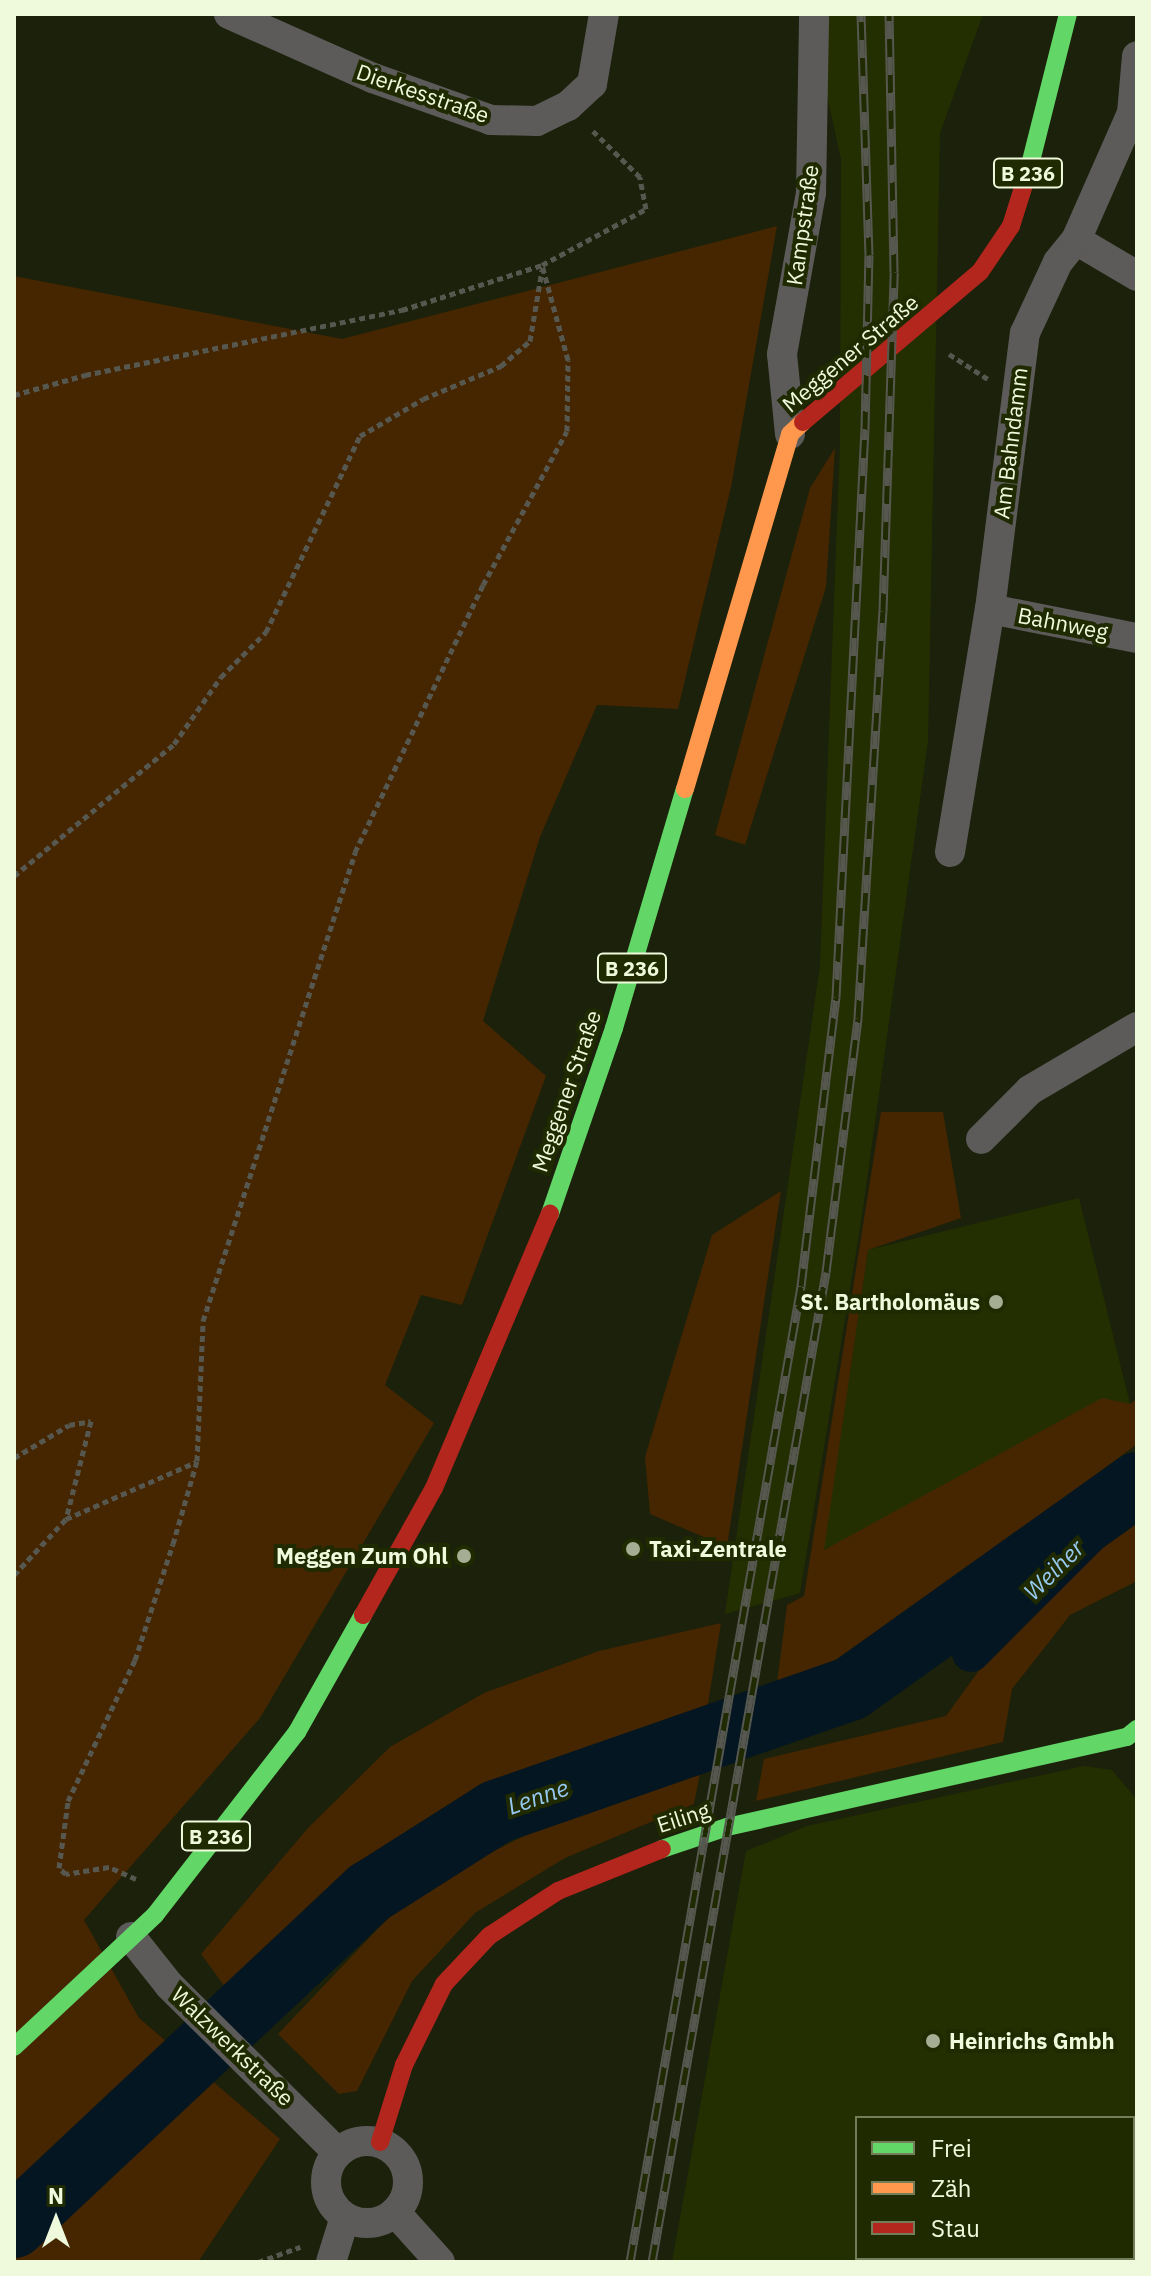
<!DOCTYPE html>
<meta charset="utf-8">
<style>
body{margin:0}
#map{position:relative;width:1151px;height:2276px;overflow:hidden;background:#1b210a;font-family:"IBM Plex Sans",sans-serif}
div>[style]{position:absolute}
.built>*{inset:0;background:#242f01}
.green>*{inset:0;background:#452601}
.canal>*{height:38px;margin:-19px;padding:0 19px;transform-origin:19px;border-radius:19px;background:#041621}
.river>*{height:64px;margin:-32px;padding:0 32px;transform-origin:32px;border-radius:32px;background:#041621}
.path>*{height:5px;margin-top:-2.5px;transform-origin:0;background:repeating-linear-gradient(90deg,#565850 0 6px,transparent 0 10px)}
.street>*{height:30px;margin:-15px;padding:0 15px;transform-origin:15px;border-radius:15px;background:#5c5b5a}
.street>.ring{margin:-15px;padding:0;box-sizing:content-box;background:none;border:30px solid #5c5b5a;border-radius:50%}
.fast>*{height:18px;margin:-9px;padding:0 9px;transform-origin:9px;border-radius:9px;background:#63d668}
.slow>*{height:18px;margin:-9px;padding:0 9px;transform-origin:9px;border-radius:9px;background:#ff974d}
.jam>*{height:18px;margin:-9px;padding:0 9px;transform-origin:9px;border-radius:9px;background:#b3261e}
.rail>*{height:9px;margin-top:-4.5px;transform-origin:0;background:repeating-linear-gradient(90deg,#202a01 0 18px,#56584f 0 36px);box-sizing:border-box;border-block:2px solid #56584f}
.dots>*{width:22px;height:22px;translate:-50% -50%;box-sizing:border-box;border:4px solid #202a01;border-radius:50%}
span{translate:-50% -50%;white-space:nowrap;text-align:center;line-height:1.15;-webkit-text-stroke:8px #202a01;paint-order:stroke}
.shield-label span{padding:2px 6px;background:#202a01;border:2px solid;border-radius:6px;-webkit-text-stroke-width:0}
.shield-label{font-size:20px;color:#eff9dc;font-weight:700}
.street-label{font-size:22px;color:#eff9dc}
.poi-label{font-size:22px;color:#eff9dc;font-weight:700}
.right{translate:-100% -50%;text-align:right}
.left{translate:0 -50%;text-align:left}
.water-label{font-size:24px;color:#96c9f1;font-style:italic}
.frame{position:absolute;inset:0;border:16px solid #eff9dc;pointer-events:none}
.legend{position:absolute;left:855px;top:2116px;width:280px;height:144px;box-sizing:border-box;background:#202a01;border:2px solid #737d59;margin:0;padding:10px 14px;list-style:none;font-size:24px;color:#eff9dc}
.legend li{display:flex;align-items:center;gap:16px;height:40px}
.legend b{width:40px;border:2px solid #737d59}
.north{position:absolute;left:16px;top:2180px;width:80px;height:80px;-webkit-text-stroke:6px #202a01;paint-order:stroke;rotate:0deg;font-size:22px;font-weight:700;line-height:32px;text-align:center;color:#eff9dc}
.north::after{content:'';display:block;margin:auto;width:28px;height:36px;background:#eff9dc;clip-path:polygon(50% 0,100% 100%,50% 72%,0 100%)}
</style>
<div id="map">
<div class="built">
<i style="clip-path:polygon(809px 14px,983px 14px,940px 133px,928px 741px,862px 1216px,800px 1593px,725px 1614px,820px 966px,840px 444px,841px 159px)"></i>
<i style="clip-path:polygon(1079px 1198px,1130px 1404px,823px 1550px,868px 1250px)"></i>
<i style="clip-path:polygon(1084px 1766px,1112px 1770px,1137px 1800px,1137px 2142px,1133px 2142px,1133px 2118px,857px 2118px,857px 2258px,910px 2262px,672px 2262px,746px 1851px,807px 1826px)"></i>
</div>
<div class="green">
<i style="clip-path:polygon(777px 226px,731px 487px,678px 709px,597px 705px,540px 837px,483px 1021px,546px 1076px,462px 1305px,421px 1295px,385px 1385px,434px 1423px,260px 1718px,84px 1920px,139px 2018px,280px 2139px,198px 2262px,14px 2262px,14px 276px,342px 339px)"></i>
<i style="clip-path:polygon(835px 448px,826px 587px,745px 845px,715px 835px,810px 488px)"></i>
<i style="clip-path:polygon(881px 1112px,943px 1112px,961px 1218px,868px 1250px,824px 1550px,1102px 1398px,1130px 1404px,1137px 1399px,1137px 1444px,856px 1655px,776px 1691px,787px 1605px,804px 1596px)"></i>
<i style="clip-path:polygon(781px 1191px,775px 1230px,727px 1547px,650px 1514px,645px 1457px,712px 1235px)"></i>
<i style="clip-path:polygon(1137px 1519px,1137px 1581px,1070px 1615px,1012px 1689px,1003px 1742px,756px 1801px,764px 1759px,946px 1716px,1012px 1625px,1092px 1552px)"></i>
<i style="clip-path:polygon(721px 1623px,706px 1716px,516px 1780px,405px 1839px,328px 1899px,234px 1999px,201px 1954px,308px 1828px,390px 1747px,484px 1693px,599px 1651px)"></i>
<i style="clip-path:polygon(701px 1768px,694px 1804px,565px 1858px,475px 1913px,412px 1981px,357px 2091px,339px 2094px,278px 2034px,388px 1918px,455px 1871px,565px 1815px)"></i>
<i style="clip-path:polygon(1133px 2142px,1137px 2142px,1137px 2262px,1039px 2262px,1038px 2258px,1133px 2258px)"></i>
</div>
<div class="canal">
<i style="left:971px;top:1653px;width:235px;rotate:-45deg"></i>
<i style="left:998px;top:2258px;width:4px;rotate:90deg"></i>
</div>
<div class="river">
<i style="left:14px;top:2226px;width:488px;rotate:-43.2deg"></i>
<i style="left:370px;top:1892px;width:149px;rotate:-32.4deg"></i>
<i style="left:496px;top:1812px;width:375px;rotate:-19.2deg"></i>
<i style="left:850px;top:1689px;width:353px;rotate:-35.5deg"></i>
</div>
<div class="path">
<i style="left:949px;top:354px;width:46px;rotate:32.7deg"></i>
<i style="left:14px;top:395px;width:74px;rotate:-15.7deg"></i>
<i style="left:85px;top:375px;width:324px;rotate:-11.6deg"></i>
<i style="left:402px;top:310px;width:147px;rotate:-17.8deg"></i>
<i style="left:542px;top:265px;width:118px;rotate:-28.3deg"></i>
<i style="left:646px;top:209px;width:33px;rotate:-101deg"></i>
<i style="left:640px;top:177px;width:69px;rotate:-135.6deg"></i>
<i style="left:14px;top:876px;width:207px;rotate:-39.5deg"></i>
<i style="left:174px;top:744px;width:82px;rotate:-55deg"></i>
<i style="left:221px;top:677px;width:64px;rotate:-45deg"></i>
<i style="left:266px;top:632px;width:217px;rotate:-64.4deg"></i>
<i style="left:360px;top:436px;width:73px;rotate:-30.4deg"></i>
<i style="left:423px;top:399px;width:85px;rotate:-22.9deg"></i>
<i style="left:501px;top:366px;width:38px;rotate:-41deg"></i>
<i style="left:530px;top:341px;width:72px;rotate:-80.4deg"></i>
<i style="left:14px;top:1458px;width:64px;rotate:-31deg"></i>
<i style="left:69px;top:1425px;width:22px;rotate:-10deg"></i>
<i style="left:91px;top:1421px;width:101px;rotate:104.3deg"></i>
<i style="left:66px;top:1519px;width:142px;rotate:-23.7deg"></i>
<i style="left:14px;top:1575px;width:76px;rotate:-47.1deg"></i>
<i style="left:136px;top:1879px;width:30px;rotate:-156deg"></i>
<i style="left:109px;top:1867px;width:44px;rotate:170.8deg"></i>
<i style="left:66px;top:1874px;width:9px;rotate:-139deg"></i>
<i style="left:59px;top:1868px;width:68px;rotate:-82.3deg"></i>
<i style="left:68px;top:1801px;width:156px;rotate:-64.6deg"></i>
<i style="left:135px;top:1660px;width:122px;rotate:-71.9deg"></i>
<i style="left:173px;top:1544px;width:86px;rotate:-73.9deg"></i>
<i style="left:197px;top:1461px;width:140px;rotate:-87.5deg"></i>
<i style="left:203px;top:1321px;width:493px;rotate:-72deg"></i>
<i style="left:355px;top:852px;width:296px;rotate:-64.4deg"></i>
<i style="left:483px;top:585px;width:175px;rotate:-61.4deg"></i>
<i style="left:567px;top:431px;width:71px;rotate:-89.2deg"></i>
<i style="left:568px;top:360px;width:98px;rotate:-105.3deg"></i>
<i style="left:258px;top:2262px;width:45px;rotate:-19.7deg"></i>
</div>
<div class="street">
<i style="left:229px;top:14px;width:158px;rotate:24deg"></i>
<i style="left:373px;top:78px;width:125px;rotate:19.6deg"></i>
<i style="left:491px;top:120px;width:46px;rotate:1.2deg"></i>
<i style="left:537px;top:121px;width:34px;rotate:-26deg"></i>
<i style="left:568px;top:106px;width:33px;rotate:-43deg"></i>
<i style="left:592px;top:84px;width:71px;rotate:-80.3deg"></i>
<i style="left:1076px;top:240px;width:71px;rotate:30.5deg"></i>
<i style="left:790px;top:434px;width:80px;rotate:-95.7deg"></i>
<i style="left:782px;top:354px;width:164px;rotate:-79.8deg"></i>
<i style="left:811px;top:193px;width:179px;rotate:-89deg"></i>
<i style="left:990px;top:609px;width:150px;rotate:11.2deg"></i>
<i style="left:950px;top:852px;width:246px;rotate:-80.7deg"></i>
<i style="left:990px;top:609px;width:278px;rotate:-82.8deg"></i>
<i style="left:1025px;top:333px;width:78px;rotate:-65.1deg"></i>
<i style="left:1058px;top:262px;width:28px;rotate:-51deg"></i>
<i style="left:1076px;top:240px;width:139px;rotate:-66.2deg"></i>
<i style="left:1132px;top:113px;width:57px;rotate:-85deg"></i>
<i style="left:981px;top:1139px;width:69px;rotate:-45deg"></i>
<i style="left:1030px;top:1090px;width:124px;rotate:-30.5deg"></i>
<i style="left:131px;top:1937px;width:61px;rotate:51.6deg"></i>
<i style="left:169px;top:1985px;width:237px;rotate:44.8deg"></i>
<i class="ring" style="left:326px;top:2141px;width:52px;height:52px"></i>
<i style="left:395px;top:2212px;width:67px;rotate:48deg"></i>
<i style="left:331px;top:2262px;width:47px;rotate:-72.7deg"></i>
</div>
<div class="fast">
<i style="left:1029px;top:169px;width:160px;rotate:-75.9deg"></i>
<i style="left:550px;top:1214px;width:197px;rotate:-71deg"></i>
<i style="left:614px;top:1028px;width:249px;rotate:-73.5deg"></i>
<i style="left:662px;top:1849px;width:69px;rotate:-18.7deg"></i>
<i style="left:727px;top:1827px;width:410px;rotate:-12.7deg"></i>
<i style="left:1127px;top:1737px;width:13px;rotate:-39deg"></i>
<i style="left:14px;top:2047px;width:193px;rotate:-43.1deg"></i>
<i style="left:155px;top:1915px;width:232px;rotate:-52.2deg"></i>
<i style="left:297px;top:1732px;width:134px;rotate:-60.6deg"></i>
</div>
<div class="slow">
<i style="left:685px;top:789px;width:370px;rotate:-73.5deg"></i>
<i style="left:790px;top:434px;width:18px;rotate:-43deg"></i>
</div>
<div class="jam">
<i style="left:803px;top:422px;width:232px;rotate:-40.3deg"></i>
<i style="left:980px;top:272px;width:55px;rotate:-56deg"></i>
<i style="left:1011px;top:226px;width:60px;rotate:-72.5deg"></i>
<i style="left:363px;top:1615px;width:145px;rotate:-60.8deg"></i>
<i style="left:434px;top:1488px;width:298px;rotate:-67.1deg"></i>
<i style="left:380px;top:2142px;width:81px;rotate:-72.7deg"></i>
<i style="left:404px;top:2065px;width:90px;rotate:-63.7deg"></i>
<i style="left:444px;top:1984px;width:66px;rotate:-46.8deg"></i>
<i style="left:489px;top:1936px;width:82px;rotate:-33.1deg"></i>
<i style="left:558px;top:1891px;width:112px;rotate:-22deg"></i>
</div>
<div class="rail">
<i style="left:630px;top:2262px;width:991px;rotate:-80.06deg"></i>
<i style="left:801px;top:1286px;width:291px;rotate:-83.1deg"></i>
<i style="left:836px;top:997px;width:569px;rotate:-87.08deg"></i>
<i style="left:865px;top:429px;width:174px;rotate:-88.7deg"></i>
<i style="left:869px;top:255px;width:241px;rotate:-91.9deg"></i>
<i style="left:652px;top:2262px;width:1005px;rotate:-80.03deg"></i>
<i style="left:826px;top:1272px;width:256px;rotate:-82.8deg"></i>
<i style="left:858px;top:1018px;width:408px;rotate:-86.5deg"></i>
<i style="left:883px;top:611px;width:339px;rotate:-88.1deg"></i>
<i style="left:894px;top:272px;width:258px;rotate:-91.1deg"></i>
</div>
<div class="dots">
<i style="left:996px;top:1302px;background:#a5ad92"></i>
<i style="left:633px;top:1549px;background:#a5ad92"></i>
<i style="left:464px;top:1556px;background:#a5ad92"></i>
<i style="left:933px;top:2041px;background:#a5ad92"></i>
</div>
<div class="shield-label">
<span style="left:1028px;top:173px">B 236</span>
<span style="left:632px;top:968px">B 236</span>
<span style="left:216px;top:1836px">B 236</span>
</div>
<div class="street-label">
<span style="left:423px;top:93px;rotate:19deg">Dierkesstraße</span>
<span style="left:802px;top:225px;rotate:-82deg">Kampstraße</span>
<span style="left:850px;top:353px;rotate:-40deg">Meggener Straße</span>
<span style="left:1010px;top:443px;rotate:-83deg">Am Bahndamm</span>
<span style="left:1063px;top:623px;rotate:11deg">Bahnweg</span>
<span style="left:566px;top:1091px;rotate:-71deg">Meggener Straße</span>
<span style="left:683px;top:1817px;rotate:-18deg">Eiling</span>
<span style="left:233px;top:2046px;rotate:44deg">Walzwerkstraße</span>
</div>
<div class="poi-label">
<span class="right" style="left:980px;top:1302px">St. Bartholomäus</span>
<span class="left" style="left:649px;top:1549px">Taxi-Zentrale</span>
<span class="right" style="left:448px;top:1556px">Meggen Zum Ohl</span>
<span class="left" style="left:949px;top:2041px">Heinrichs Gmbh</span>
</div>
<div class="water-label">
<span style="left:1054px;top:1570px;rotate:-45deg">Weiher</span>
<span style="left:538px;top:1797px;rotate:-19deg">Lenne</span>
</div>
<div class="frame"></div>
<ul class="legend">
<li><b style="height:10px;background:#63d668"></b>Frei</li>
<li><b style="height:10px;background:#ff974d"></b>Zäh</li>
<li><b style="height:10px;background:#b3261e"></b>Stau</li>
</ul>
<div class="north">N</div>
</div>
